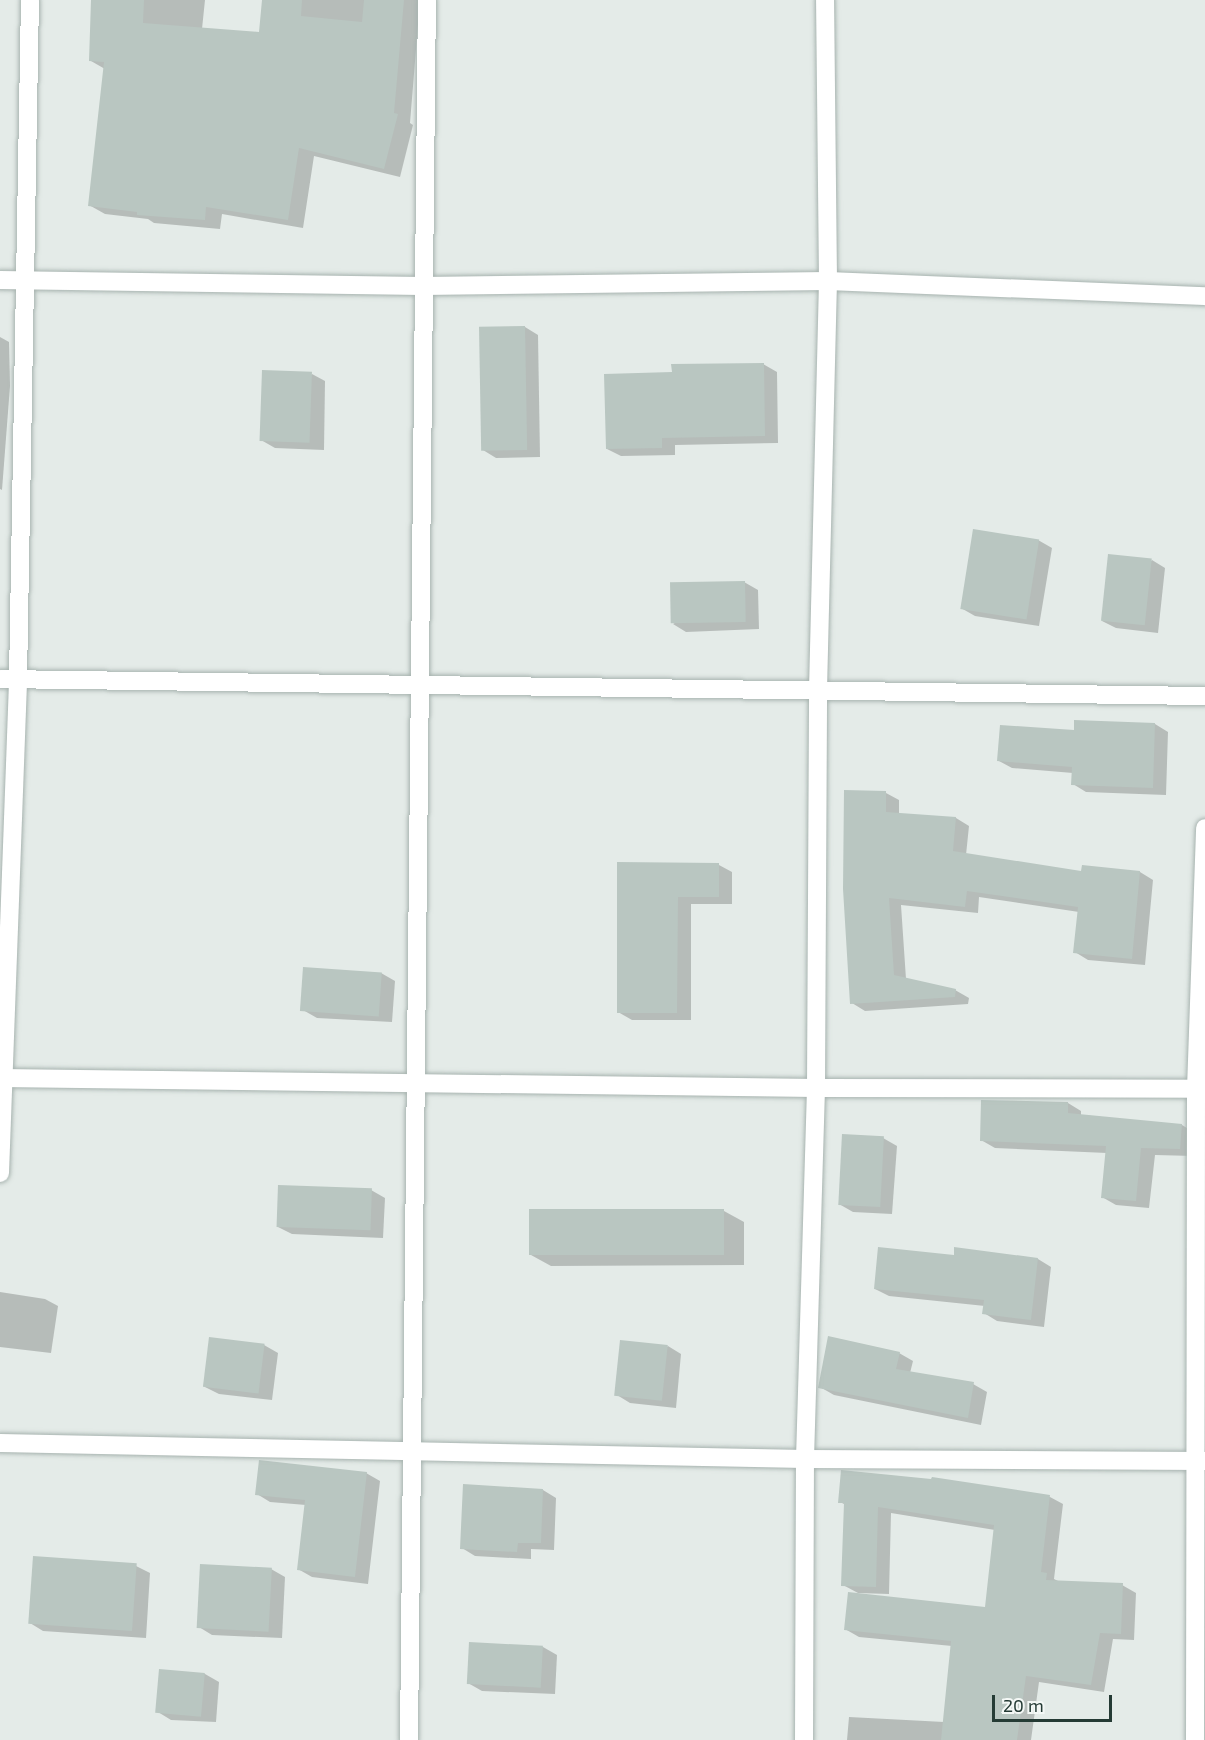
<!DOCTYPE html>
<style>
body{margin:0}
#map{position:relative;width:1205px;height:1740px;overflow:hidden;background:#e4ebe8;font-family:"Exo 2",sans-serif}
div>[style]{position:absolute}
.shadow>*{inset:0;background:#0003}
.building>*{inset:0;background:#b9c6c1;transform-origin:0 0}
.roads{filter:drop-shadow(0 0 2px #a7b3af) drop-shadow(0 0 2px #a7b3af)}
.minor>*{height:18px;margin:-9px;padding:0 9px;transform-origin:9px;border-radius:9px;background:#fff}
span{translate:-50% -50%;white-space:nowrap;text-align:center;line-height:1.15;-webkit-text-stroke:5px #f4f8f6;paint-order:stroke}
.scale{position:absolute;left:992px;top:1695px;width:120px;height:27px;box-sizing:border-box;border:3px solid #253b35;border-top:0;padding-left:8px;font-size:18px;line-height:21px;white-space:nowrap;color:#253b35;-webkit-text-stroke:4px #f4f8f6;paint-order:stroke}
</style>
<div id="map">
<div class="shadow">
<i style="clip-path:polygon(92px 0,205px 0,202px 29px,260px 34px,264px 0,420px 0,410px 123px,413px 125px,400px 177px,314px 156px,303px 228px,222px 214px,220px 229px,154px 223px,148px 219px,105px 214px,89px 205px,105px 69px,91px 61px)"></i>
<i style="clip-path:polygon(525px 327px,538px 335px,540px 457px,496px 458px,483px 450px)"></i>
<i style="clip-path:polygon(0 337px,9px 342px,10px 386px,2px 490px,0 489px)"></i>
<i style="clip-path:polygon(763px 364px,777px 372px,778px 443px,675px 445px,675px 455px,621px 456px,607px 449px,673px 374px)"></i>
<i style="clip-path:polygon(312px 374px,325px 381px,324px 450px,275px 448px,261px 440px)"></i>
<i style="clip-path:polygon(1038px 540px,1052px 548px,1039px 626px,975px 616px,961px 608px)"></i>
<i style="clip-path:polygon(1152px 560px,1165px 568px,1158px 633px,1116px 628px,1102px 621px)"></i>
<i style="clip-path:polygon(744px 582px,758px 590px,759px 629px,686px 632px,673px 624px)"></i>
<i style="clip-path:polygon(1155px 724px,1168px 732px,1166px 795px,1086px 792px,1073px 784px,1073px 773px,1012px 768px,999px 761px,1075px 732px)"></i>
<i style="clip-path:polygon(886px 793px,899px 800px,899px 814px,956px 818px,969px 826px,966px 855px,1083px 872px,1083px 866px,1140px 872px,1153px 880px,1145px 965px,1088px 960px,1075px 952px,1079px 912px,979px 897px,978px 913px,901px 905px,906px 979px,955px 990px,969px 998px,968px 1004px,865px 1011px,852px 1003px)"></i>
<i style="clip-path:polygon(618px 864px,719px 865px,732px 872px,732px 904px,691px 904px,691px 1020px,632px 1020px,618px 1012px)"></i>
<i style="clip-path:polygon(381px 973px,395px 981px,392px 1022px,317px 1018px,303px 1010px)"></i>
<i style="clip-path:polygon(1068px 1103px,1081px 1111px,1081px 1115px,1182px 1125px,1195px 1133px,1194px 1156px,1155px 1155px,1149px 1208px,1116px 1205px,1102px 1197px,1107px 1153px,995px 1148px,981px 1140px)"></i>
<i style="clip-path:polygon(883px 1138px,897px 1146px,892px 1214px,853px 1212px,839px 1204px)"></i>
<i style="clip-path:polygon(371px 1190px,385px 1198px,383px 1238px,292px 1234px,278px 1227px)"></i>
<i style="clip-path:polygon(724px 1211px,744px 1222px,744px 1265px,551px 1266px,531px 1255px)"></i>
<i style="clip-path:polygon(955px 1257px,1038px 1259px,1051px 1267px,1044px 1327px,997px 1321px,984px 1313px,985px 1306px,889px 1296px,875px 1289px)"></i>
<i style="clip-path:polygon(0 1292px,45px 1299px,58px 1306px,51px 1353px,0 1347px)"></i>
<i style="clip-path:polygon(264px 1345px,278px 1353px,272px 1400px,219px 1394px,205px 1387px)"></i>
<i style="clip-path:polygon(668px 1346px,681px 1354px,676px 1408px,630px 1403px,617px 1395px)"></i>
<i style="clip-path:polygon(899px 1353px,913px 1361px,910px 1373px,973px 1384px,987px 1392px,981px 1425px,834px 1395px,820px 1387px)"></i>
<i style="clip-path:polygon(366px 1473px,380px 1481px,368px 1584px,312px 1577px,298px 1569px,306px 1505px,270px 1502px,257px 1494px)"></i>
<i style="clip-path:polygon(933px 1479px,1050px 1497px,1063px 1504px,1054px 1579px,1060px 1582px,1122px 1585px,1136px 1593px,1134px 1640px,1113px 1639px,1104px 1692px,1039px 1682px,1031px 1740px,847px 1740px,849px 1717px,944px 1722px,952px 1646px,859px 1637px,845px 1629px,986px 1609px,995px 1530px,891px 1513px,889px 1594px,858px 1593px,843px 1585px,846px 1505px,840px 1502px)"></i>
<i style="clip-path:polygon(543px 1490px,556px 1498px,554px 1550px,531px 1549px,531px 1559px,475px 1556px,462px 1548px)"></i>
<i style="clip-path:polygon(136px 1566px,150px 1573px,146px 1638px,43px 1631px,30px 1623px)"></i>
<i style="clip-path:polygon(271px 1569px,285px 1577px,282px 1638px,212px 1635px,199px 1627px)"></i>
<i style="clip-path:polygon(470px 1644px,543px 1647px,557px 1655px,555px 1694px,482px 1691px,468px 1683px)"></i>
<i style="clip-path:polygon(160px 1671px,205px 1674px,219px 1682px,216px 1722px,171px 1720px,158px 1712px)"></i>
</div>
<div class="building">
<i style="clip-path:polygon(91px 0,144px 0,143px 23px,259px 32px,262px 0,302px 0,301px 16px,362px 22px,364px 0,404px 0,394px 113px,398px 114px,384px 169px,299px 148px,288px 220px,206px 207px,205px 220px,137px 215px,137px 212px,88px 206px,104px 62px,89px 61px)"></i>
<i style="left:525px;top:326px;width:124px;height:46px;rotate:89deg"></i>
<i style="clip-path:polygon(764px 363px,765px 436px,662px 438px,662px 448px,606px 449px,604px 374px,672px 372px,671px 364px)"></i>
<i style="left:262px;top:370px;width:50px;height:71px;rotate:2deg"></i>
<i style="left:973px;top:529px;width:67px;height:81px;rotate:9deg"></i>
<i style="left:1108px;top:554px;width:44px;height:67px;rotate:6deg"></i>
<i style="left:745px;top:581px;width:41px;height:75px;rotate:89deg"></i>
<i style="clip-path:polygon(1074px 720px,1155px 723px,1153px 788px,1071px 785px,1072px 767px,997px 761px,1000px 725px,1074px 730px)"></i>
<i style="clip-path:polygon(844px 790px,886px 791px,886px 812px,956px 817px,953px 851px,1081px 871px,1082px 865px,1140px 871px,1132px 959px,1073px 953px,1078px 907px,967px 891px,965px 907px,889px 898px,894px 975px,956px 989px,955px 997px,850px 1004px,843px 889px)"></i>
<i style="clip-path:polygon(617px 862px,719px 863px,719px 897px,678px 897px,677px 1013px,617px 1013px)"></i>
<i style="left:303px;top:967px;width:79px;height:44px;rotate:4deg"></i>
<i style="clip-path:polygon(981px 1100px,1068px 1102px,1068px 1113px,1182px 1124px,1180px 1149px,1141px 1148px,1136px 1201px,1101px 1198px,1106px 1146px,980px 1141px)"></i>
<i style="left:842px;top:1134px;width:42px;height:71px;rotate:3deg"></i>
<i style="left:278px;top:1185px;width:94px;height:42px;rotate:2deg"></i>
<i style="left:529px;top:1209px;width:195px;height:46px"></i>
<i style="clip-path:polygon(878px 1247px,954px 1255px,954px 1247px,1038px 1258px,1031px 1320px,982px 1314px,984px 1300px,874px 1289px)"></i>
<i style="clip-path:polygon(828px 1336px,900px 1352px,896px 1369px,974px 1382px,968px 1418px,818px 1388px)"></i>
<i style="left:209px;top:1337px;width:56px;height:50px;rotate:7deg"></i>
<i style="left:620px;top:1340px;width:48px;height:56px;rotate:6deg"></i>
<i style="clip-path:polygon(259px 1460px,367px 1472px,355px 1577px,297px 1570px,305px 1500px,255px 1495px)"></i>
<i style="clip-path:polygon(841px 1470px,931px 1479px,932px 1477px,1050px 1495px,1041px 1572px,1047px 1573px,1046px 1580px,1123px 1583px,1121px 1634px,1100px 1633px,1091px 1685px,1026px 1676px,1017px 1740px,941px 1740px,951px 1641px,844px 1630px,848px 1592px,985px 1607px,994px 1525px,878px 1507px,876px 1587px,841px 1586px,844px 1503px,838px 1503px)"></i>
<i style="clip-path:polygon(463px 1484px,543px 1489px,541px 1543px,518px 1543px,517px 1552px,460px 1549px)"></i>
<i style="left:33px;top:1556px;width:104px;height:68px;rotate:4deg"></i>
<i style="left:200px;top:1564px;width:72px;height:64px;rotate:3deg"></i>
<i style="left:469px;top:1642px;width:74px;height:42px;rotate:3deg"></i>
<i style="left:159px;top:1669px;width:46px;height:44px;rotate:5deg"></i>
</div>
<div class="roads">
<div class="minor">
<i style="left:0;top:280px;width:422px;rotate:0.8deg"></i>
<i style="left:422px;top:286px;width:406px;rotate:-0.7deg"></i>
<i style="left:828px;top:281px;width:377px;rotate:2.3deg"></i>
<i style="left:0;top:679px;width:1205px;rotate:0.81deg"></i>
<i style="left:0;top:1078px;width:816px;rotate:0.7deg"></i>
<i style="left:816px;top:1088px;width:389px;rotate:0.1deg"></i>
<i style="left:0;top:1173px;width:494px;rotate:-87.9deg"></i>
<i style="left:18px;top:679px;width:679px;rotate:-88.99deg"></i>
<i style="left:0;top:1443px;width:805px;rotate:1.14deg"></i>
<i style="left:805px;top:1459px;width:400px;rotate:0.3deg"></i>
<i style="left:409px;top:1740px;width:1740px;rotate:-89.41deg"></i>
<i style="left:804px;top:1740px;width:281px;rotate:-89.8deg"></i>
<i style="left:805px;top:1459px;width:371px;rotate:-88.3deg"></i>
<i style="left:816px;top:1088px;width:398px;rotate:-89.7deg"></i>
<i style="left:818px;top:690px;width:409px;rotate:-88.6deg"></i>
<i style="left:828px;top:281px;width:281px;rotate:-90.6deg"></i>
<i style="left:1195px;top:1740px;width:651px;rotate:-89.91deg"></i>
<i style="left:1196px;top:1089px;width:261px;rotate:-88deg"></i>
</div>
</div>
<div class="scale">20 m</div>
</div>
